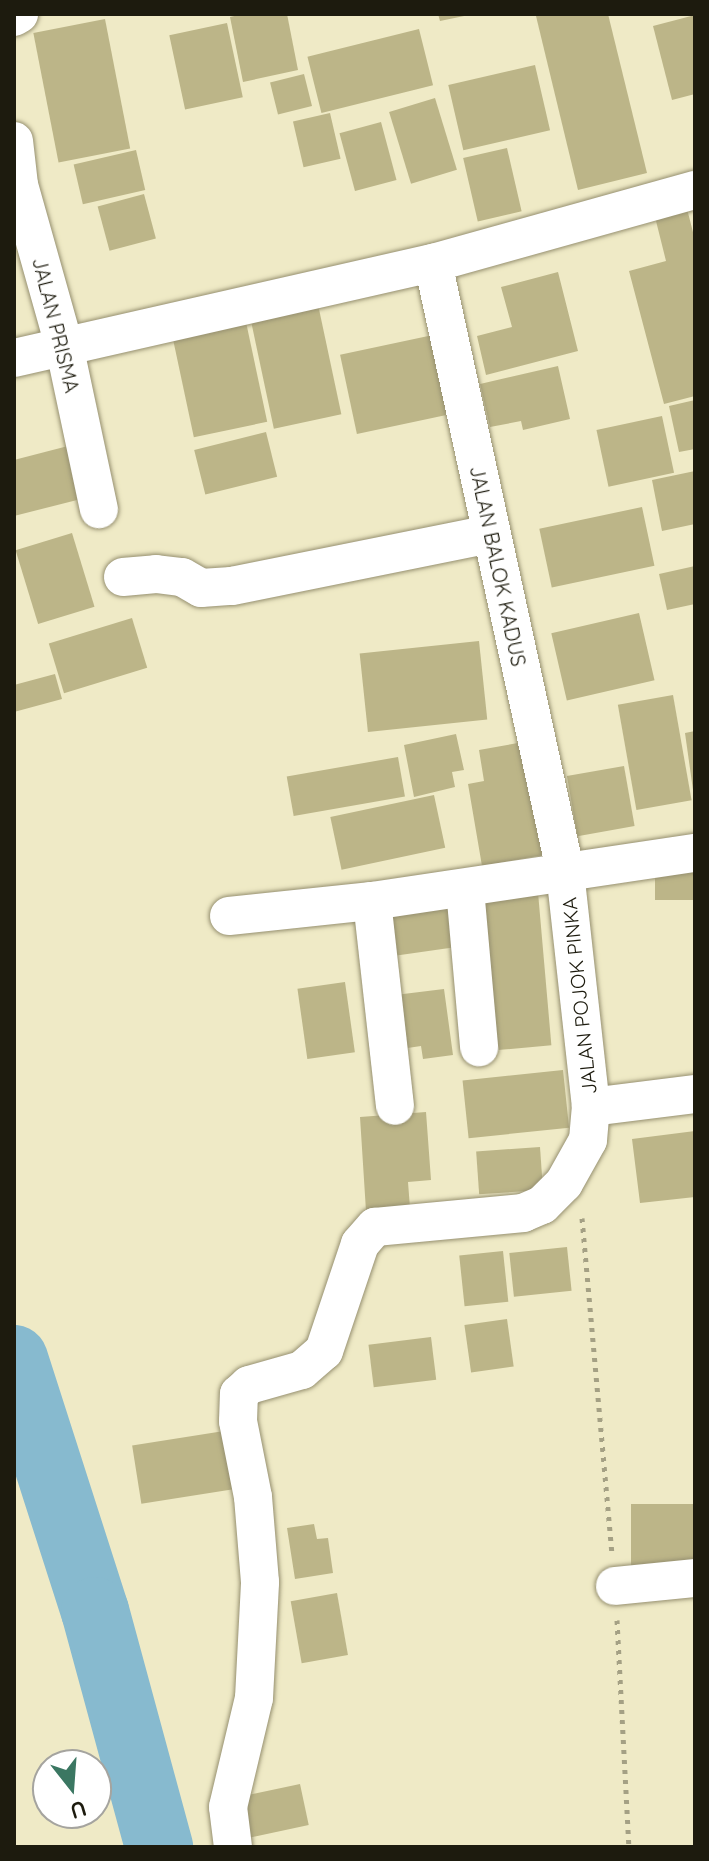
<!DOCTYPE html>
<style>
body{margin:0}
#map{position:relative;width:709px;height:1861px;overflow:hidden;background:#efeac6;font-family:Quicksand,sans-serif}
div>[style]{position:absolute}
.river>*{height:68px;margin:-34px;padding:0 34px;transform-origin:34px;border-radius:34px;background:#87bacf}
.building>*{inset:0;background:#bcb588;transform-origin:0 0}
.path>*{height:5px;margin-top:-2.5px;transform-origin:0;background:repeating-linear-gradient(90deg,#a4a084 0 4px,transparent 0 10px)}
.roads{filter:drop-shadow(0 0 2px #969070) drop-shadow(0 0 2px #969070)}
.street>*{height:38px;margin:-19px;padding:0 19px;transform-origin:19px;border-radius:19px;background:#fff}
span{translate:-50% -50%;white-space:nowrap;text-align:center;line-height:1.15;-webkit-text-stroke:6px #fff;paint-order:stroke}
.street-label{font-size:20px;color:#1d1b0e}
.frame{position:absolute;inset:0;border:16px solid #1d1b0e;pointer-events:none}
.north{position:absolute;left:32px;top:1749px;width:80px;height:80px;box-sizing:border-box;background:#fff;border:2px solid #a5a49f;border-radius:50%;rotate:163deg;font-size:22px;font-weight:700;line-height:32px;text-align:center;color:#1d1b0e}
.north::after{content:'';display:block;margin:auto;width:28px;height:36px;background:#3b7762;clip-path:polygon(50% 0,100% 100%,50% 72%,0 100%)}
</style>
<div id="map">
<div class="river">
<i style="left:14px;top:1359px;width:265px;rotate:72.2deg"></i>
<i style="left:95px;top:1611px;width:245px;rotate:74.8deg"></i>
</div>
<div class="building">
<i style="clip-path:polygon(243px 14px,287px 14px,298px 70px,243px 82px,230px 17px)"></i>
<i style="clip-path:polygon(438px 14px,469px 14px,469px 15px,440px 21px)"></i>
<i style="clip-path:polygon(546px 14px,608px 14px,647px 173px,578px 190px,536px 16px)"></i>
<i style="clip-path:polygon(695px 15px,695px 94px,672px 100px,653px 26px)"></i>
<i style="left:105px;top:19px;width:132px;height:73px;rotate:79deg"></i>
<i style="left:227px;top:23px;width:76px;height:59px;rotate:78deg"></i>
<i style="left:419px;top:29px;width:58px;height:115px;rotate:76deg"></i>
<i style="left:535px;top:65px;width:67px;height:89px;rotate:77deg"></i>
<i style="left:304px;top:74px;width:33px;height:35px;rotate:76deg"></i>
<i style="left:435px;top:98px;width:75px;height:48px;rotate:73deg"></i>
<i style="left:330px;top:113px;width:47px;height:38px;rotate:77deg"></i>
<i style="left:381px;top:122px;width:60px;height:43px;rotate:75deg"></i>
<i style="left:507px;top:148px;width:65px;height:45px;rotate:77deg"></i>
<i style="left:136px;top:150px;width:41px;height:64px;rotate:77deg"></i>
<i style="left:144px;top:194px;width:46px;height:48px;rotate:75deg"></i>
<i style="clip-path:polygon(685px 201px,695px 240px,695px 396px,664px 404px,629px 271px,666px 261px,653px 209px)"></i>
<i style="clip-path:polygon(558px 272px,578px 351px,486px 375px,477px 336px,512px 327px,501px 287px)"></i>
<i style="left:316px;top:295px;width:122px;height:69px;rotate:78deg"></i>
<i style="left:246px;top:322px;width:102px;height:75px;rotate:78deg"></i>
<i style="left:433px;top:335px;width:81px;height:95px;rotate:78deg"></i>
<i style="clip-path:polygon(558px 366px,570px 419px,523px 430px,521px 421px,490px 427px,480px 384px)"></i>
<i style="clip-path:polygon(695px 400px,695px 449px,679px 452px,669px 406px)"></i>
<i style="left:662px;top:416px;width:58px;height:67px;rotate:78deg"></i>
<i style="left:266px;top:432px;width:46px;height:74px;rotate:76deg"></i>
<i style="clip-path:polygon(68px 446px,81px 499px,14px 516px,14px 460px)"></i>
<i style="clip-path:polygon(695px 471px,695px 524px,662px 531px,652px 480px)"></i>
<i style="left:642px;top:507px;width:60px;height:105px;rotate:78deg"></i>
<i style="left:72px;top:533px;width:77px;height:59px;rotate:73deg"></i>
<i style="clip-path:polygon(695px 566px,695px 604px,667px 610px,659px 574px)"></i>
<i style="left:639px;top:613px;width:69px;height:90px;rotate:77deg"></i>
<i style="left:132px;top:618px;width:52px;height:87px;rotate:73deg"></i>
<i style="left:479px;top:641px;width:79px;height:120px;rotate:84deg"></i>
<i style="clip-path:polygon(55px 674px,62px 699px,14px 712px,14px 685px)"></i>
<i style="left:673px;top:695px;width:107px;height:56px;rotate:80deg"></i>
<i style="clip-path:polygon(695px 731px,695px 790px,693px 790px,685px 733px)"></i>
<i style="clip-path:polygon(456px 734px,464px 770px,452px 772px,455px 787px,414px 797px,404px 745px)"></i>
<i style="clip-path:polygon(529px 741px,549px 854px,482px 866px,468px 784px,484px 781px,479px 750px)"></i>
<i style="left:398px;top:757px;width:40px;height:113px;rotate:80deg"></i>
<i style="left:624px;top:766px;width:61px;height:58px;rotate:80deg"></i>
<i style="left:434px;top:795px;width:54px;height:106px;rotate:78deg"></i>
<i style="left:695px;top:859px;width:41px;height:40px;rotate:90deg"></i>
<i style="left:537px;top:881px;width:165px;height:63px;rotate:85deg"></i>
<i style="left:454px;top:905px;width:42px;height:69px;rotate:82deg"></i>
<i style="left:345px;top:982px;width:71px;height:48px;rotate:82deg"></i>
<i style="clip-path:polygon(444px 989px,453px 1055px,423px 1059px,421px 1046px,394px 1050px,387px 996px)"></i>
<i style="left:563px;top:1070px;width:58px;height:101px;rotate:84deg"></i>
<i style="clip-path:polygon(426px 1112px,431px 1180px,408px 1182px,410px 1208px,366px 1211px,360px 1117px)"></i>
<i style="clip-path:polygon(695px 1131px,695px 1197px,640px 1203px,632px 1139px)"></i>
<i style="left:540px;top:1147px;width:43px;height:64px;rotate:86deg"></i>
<i style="left:567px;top:1247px;width:44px;height:58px;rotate:84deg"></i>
<i style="left:503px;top:1251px;width:51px;height:44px;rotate:84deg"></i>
<i style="left:507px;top:1319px;width:48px;height:43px;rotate:82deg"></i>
<i style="left:431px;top:1337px;width:43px;height:63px;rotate:83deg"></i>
<i style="left:224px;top:1431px;width:59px;height:93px;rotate:81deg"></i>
<i style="left:695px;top:1504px;width:71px;height:64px;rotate:90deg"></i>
<i style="clip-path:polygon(314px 1524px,317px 1539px,328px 1538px,333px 1573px,295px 1579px,287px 1528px)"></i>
<i style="left:337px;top:1593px;width:63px;height:47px;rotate:80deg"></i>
<i style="left:300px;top:1784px;width:42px;height:61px;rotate:78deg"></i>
</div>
<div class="path">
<i style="left:582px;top:1218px;width:334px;rotate:84.9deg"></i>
<i style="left:617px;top:1620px;width:227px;rotate:87deg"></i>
</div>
<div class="roads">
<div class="street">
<i style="left:14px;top:17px;width:6px;rotate:-31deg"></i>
<i style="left:14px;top:141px;width:44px;rotate:83.5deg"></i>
<i style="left:19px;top:185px;width:166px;rotate:74.3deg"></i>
<i style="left:64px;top:345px;width:168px;rotate:78deg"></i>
<i style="left:14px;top:358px;width:430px;rotate:-12.8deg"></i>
<i style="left:433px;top:263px;width:272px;rotate:-15.6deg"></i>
<i style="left:123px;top:577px;width:33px;rotate:-5deg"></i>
<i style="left:156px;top:574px;width:26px;rotate:7deg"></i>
<i style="left:182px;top:577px;width:22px;rotate:30deg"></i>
<i style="left:201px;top:588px;width:31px;rotate:-4deg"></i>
<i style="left:232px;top:586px;width:264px;rotate:-11.4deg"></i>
<i style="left:465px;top:889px;width:159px;rotate:84.9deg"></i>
<i style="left:372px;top:901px;width:206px;rotate:83.6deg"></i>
<i style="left:229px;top:916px;width:144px;rotate:-6deg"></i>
<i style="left:372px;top:901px;width:327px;rotate:-8.5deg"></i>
<i style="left:591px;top:1107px;width:105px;rotate:-7.1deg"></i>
<i style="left:615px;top:1586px;width:80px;rotate:-5.7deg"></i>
<i style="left:233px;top:1847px;width:40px;rotate:-97.1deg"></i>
<i style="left:228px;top:1807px;width:112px;rotate:-76.6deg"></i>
<i style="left:254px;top:1698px;width:116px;rotate:-87deg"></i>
<i style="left:260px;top:1582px;width:85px;rotate:-94.7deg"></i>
<i style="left:253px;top:1497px;width:77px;rotate:-101.2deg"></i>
<i style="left:238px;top:1421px;width:27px;rotate:-88deg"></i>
<i style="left:239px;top:1394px;width:13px;rotate:-42deg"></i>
<i style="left:249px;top:1385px;width:55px;rotate:-15.8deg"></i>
<i style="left:302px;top:1370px;width:29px;rotate:-41deg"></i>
<i style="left:324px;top:1351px;width:113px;rotate:-71.4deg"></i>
<i style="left:360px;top:1244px;width:23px;rotate:-49deg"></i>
<i style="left:375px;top:1227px;width:149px;rotate:-5.4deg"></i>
<i style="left:523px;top:1213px;width:21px;rotate:-23deg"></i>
<i style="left:542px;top:1205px;width:31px;rotate:-45deg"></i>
<i style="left:564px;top:1183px;width:49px;rotate:-60.8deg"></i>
<i style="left:588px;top:1140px;width:33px;rotate:-85deg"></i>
<i style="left:591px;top:1107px;width:238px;rotate:-96.3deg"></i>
<i style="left:565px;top:870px;width:621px;rotate:-102.27deg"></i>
</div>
</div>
<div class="street-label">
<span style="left:56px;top:325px;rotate:76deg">JALAN PRISMA</span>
<span style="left:498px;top:566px;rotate:78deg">JALAN BALOK KADUS</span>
<span style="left:579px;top:996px;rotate:-96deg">JALAN POJOK PINKA</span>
</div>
<div class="frame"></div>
<div class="north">U</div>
</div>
